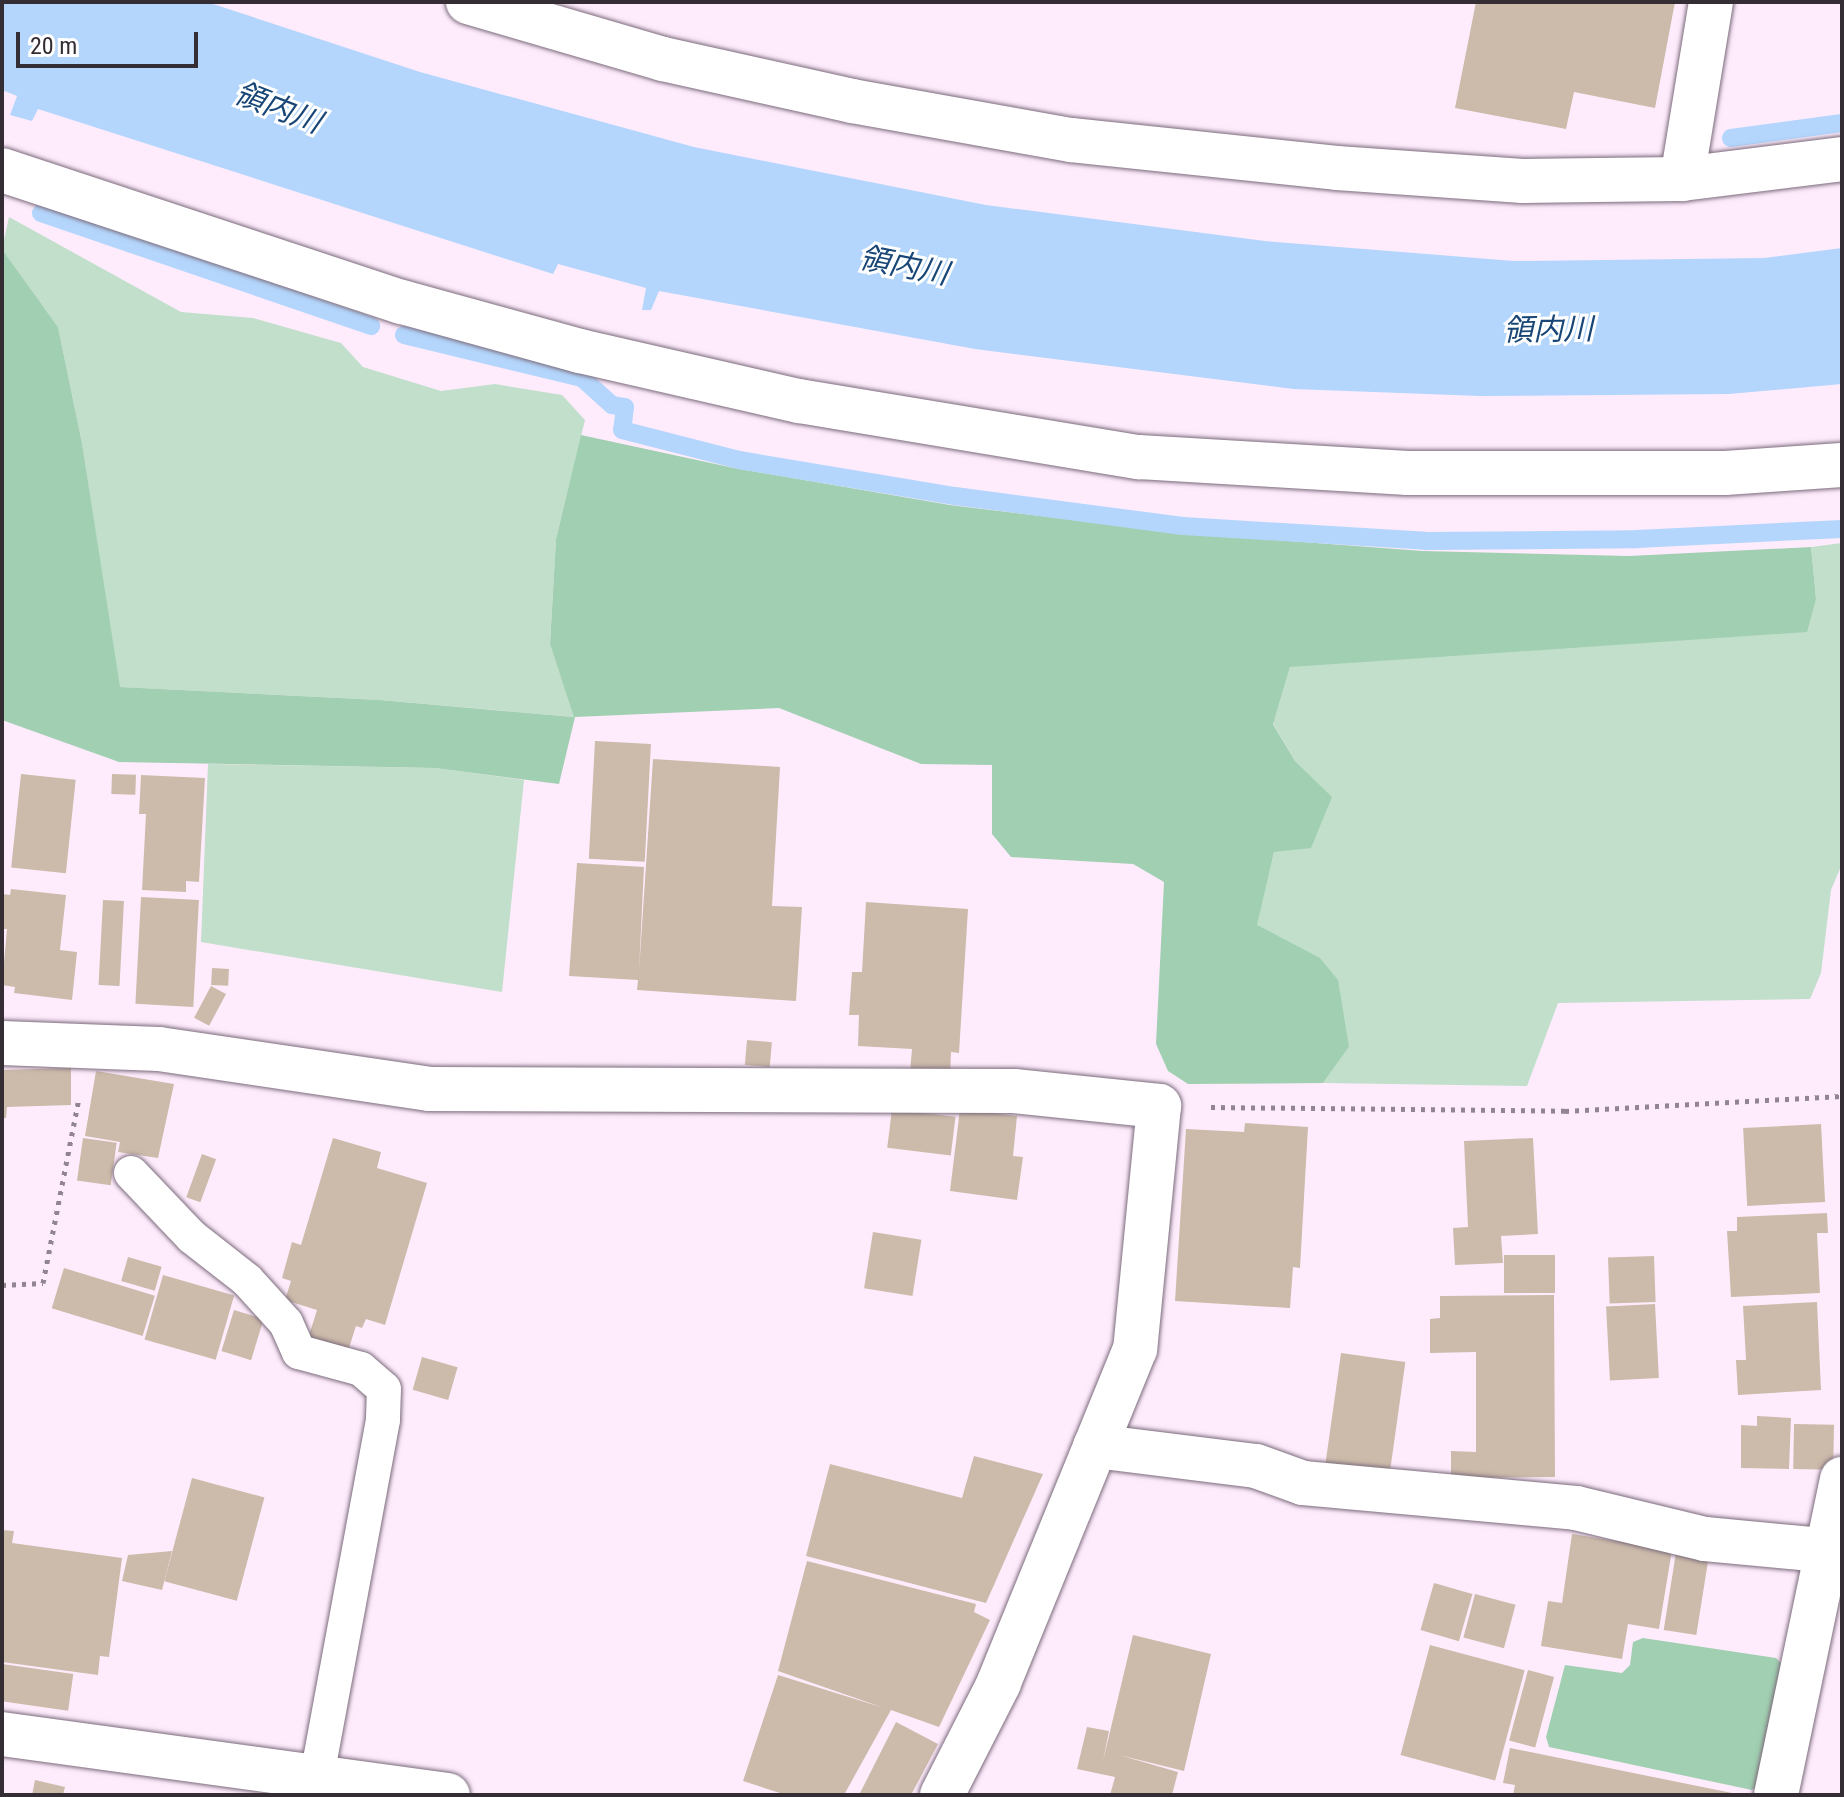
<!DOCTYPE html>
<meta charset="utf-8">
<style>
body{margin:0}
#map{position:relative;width:1844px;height:1797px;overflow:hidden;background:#feecfd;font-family:"Roboto Condensed","Noto Sans JP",sans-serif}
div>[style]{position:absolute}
.green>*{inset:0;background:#c1dfcb}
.forest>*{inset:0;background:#a1cfb1}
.water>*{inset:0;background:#b4d6fc}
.stream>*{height:18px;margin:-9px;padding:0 9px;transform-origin:9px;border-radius:9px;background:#b4d6fc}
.building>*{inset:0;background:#cba;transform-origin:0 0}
.path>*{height:5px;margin-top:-2.5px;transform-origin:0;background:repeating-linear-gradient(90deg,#918591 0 4px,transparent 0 10px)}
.roads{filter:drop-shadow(0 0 2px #7b6b7b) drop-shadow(0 0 2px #7b6b7b)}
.lane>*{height:34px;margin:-17px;padding:0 17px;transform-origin:17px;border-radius:17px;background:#fff}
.street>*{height:44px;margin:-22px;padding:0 22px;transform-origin:22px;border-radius:22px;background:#fff}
.secondary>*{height:44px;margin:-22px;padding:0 22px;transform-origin:22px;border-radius:22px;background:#fff}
span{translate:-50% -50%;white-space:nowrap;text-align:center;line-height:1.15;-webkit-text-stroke:6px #fff;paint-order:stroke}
.water-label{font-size:30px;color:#184676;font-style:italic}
.frame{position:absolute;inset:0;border:4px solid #342d34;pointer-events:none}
.scale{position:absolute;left:16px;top:32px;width:182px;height:36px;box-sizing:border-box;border:4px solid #342d34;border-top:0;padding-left:10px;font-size:24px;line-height:28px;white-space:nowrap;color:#342d34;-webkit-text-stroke:6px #fff;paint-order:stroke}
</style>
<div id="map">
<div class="green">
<i style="clip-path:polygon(9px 217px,181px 312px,253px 318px,341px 343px,363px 367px,441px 391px,495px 384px,562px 395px,585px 420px,556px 539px,550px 644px,575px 717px,380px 700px,119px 687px,82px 443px,58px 327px,2px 249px)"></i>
<i style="clip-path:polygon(1842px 543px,1842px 864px,1831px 890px,1821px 973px,1810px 999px,1558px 1003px,1527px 1086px,1323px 1083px,1349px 1047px,1256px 925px,1274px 852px,1331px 797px,1295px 761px,1273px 723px,1290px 667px,1816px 599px,1811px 547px)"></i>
<i style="clip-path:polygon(208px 764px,435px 768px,524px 780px,502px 992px,201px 942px)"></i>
</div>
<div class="forest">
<i style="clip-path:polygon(2px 249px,58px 327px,82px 443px,120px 687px,380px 700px,574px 717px,550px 644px,556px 539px,581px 435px,734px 468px,950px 505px,1181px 533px,1423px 551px,1629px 556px,1811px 547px,1816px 599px,1807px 632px,1290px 667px,1273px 724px,1295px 761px,1332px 797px,1311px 848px,1274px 852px,1257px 925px,1320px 958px,1338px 980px,1349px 1047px,1323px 1083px,1188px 1084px,1168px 1071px,1156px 1044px,1164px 882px,1133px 864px,1011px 857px,992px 834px,992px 765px,921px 764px,779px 708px,575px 717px,559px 784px,435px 768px,119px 762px,2px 720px)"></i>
<i style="clip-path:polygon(1643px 1638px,1776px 1658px,1786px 1668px,1764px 1779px,1752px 1790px,1549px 1747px,1546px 1737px,1565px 1665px,1622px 1673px,1630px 1665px,1633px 1642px)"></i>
</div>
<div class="water">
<i style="clip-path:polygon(2px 2px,207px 2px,420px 72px,694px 147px,986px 205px,1265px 241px,1514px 261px,1764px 258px,1842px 248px,1842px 384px,1729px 394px,1480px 396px,1293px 389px,975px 349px,659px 291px,651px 310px,642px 310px,646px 288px,558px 264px,553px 274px,38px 109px,32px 121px,10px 115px,17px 96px,2px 90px)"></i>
</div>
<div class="stream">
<i style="left:1731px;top:138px;width:112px;rotate:-7.7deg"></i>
<i style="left:41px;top:213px;width:349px;rotate:18.9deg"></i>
<i style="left:404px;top:335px;width:183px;rotate:13.6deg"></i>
<i style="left:582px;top:378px;width:40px;rotate:42deg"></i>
<i style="left:612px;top:405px;width:13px;rotate:9deg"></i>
<i style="left:625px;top:407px;width:23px;rotate:97deg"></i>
<i style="left:622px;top:430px;width:121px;rotate:14.4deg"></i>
<i style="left:739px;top:460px;width:219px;rotate:9.5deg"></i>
<i style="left:955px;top:496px;width:230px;rotate:7.5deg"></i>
<i style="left:1183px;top:526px;width:243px;rotate:3.5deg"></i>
<i style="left:1426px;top:541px;width:211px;rotate:-0.5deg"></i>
<i style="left:1637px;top:539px;width:205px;rotate:-2.8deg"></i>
</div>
<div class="building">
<i style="clip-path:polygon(1476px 2px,1675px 2px,1655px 108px,1574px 92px,1566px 129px,1455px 108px)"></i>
<i style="left:595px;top:741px;width:56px;height:118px;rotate:3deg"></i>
<i style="clip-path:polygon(653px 759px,780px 767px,772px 906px,802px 907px,796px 1001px,637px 990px,638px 980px,569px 976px,577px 863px,644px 867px,639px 971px)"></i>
<i style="left:21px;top:774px;width:55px;height:94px;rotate:6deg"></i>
<i style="left:112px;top:774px;width:24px;height:20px;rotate:2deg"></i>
<i style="clip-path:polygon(141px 775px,205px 778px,199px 882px,186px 881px,186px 892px,142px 890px,146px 814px,139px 814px)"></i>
<i style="clip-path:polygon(11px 889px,66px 895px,60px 950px,77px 952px,72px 1000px,14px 993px,15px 987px,2px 985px,7px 929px,2px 929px,2px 894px,10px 895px)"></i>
<i style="left:141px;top:897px;width:58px;height:107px;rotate:3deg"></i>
<i style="left:103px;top:900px;width:21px;height:85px;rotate:3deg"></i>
<i style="clip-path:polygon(866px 902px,968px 909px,959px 1053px,951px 1052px,950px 1075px,910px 1072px,912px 1049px,858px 1046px,859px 1015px,849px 1015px,852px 972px,862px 972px)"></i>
<i style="left:212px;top:968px;width:17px;height:17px;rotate:3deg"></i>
<i style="left:211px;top:986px;width:17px;height:36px;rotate:28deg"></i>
<i style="left:747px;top:1040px;width:25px;height:25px;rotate:5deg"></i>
<i style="clip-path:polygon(71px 1068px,71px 1105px,7px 1107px,6px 1118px,2px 1118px,2px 1070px)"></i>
<i style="clip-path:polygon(96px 1071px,174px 1084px,158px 1158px,118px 1152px,120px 1142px,85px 1136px)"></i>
<i style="left:892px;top:1109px;width:64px;height:39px;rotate:7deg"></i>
<i style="clip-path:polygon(960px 1109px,1017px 1116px,1013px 1156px,1023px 1157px,1017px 1200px,950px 1191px)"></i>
<i style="clip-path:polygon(1245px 1123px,1308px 1127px,1300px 1268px,1293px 1267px,1290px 1308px,1175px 1301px,1186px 1129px,1244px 1132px)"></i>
<i style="left:1821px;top:1124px;width:78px;height:78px;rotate:87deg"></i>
<i style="left:83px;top:1138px;width:34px;height:43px;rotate:8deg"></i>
<i style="clip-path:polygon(333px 1138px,381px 1152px,377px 1168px,427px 1183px,385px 1325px,366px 1319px,362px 1328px,356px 1326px,347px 1354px,307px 1342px,317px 1310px,285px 1300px,291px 1281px,282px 1278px,292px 1242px,301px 1245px)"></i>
<i style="clip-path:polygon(1533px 1138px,1538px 1234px,1501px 1236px,1503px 1263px,1455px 1265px,1453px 1228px,1468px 1227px,1464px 1141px)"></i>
<i style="left:202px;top:1154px;width:15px;height:46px;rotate:20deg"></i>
<i style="clip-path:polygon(1827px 1213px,1828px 1233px,1817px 1233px,1820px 1293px,1731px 1297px,1727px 1231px,1737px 1231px,1737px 1217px)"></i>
<i style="left:873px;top:1232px;width:49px;height:57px;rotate:9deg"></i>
<i style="left:1504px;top:1255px;width:51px;height:38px"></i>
<i style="left:1654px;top:1256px;width:46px;height:46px;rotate:88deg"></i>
<i style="left:128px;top:1257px;width:35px;height:25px;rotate:16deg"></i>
<i style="left:64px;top:1268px;width:95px;height:42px;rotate:17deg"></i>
<i style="left:163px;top:1275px;width:74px;height:67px;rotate:16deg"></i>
<i style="clip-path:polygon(1554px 1295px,1555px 1477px,1451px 1478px,1451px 1451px,1476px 1452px,1476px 1352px,1430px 1353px,1430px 1319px,1440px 1318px,1440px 1296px)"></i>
<i style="clip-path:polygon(1817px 1302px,1821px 1390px,1738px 1395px,1736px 1360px,1746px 1360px,1743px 1306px)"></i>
<i style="left:1655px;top:1304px;width:74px;height:49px;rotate:87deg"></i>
<i style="left:234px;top:1310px;width:31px;height:43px;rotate:17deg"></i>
<i style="left:1341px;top:1353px;width:65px;height:112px;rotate:8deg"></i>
<i style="left:422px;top:1357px;width:37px;height:34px;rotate:16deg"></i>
<i style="clip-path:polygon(1757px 1416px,1791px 1418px,1789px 1469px,1741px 1468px,1741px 1425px,1757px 1426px)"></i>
<i style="left:1794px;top:1424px;width:40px;height:45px;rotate:1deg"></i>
<i style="clip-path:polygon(974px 1456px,1043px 1474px,986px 1603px,806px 1556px,830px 1464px,962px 1498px)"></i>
<i style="left:192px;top:1478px;width:75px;height:107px;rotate:15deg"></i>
<i style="clip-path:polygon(2px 1530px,14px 1531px,12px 1543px,122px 1558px,109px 1657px,100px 1656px,98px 1675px,2px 1662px)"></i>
<i style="clip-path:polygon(1572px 1534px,1672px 1550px,1659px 1629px,1628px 1624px,1622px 1659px,1541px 1646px,1548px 1601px,1562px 1603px)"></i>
<i style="left:1677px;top:1546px;width:33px;height:85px;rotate:9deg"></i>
<i style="clip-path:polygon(172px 1551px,162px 1590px,122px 1581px,128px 1555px)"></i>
<i style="clip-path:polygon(807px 1561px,976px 1604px,974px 1612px,990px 1620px,939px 1727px,891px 1710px,844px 1795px,786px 1795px,743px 1781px,778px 1675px,884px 1708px,778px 1671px)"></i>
<i style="left:1434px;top:1583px;width:40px;height:49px;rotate:16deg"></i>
<i style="left:1475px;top:1594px;width:42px;height:45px;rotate:15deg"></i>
<i style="clip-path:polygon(1133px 1635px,1211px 1654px,1184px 1771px,1119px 1755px,1178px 1772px,1172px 1795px,1110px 1795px,1115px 1777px,1077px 1769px,1087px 1727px,1109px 1731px,1103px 1761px)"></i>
<i style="left:1430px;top:1645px;width:98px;height:114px;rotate:15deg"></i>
<i style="left:2px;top:1664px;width:72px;height:37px;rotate:8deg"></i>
<i style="left:1528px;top:1670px;width:27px;height:73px;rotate:15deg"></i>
<i style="clip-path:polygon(896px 1722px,938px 1744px,911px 1795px,859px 1795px)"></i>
<i style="clip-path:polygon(1510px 1748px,1737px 1794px,1737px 1795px,1513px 1795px,1515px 1785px,1503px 1783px)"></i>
<i style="clip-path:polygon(35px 1780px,65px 1787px,63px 1795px,32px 1795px)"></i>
</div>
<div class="path">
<i style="left:1211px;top:1107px;width:354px;rotate:0.6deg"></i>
<i style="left:1565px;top:1111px;width:277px;rotate:-3.1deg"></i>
<i style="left:2px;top:1285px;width:41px;rotate:-2.8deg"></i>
<i style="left:43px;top:1283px;width:188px;rotate:-79deg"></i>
</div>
<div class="roads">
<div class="lane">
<i style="left:131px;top:1173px;width:88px;rotate:46.4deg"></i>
<i style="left:192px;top:1237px;width:70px;rotate:38deg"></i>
<i style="left:247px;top:1280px;width:58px;rotate:47.8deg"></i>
<i style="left:286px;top:1323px;width:32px;rotate:66deg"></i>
<i style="left:299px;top:1352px;width:64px;rotate:15.3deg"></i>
<i style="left:361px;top:1369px;width:30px;rotate:41deg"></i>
<i style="left:384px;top:1389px;width:31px;rotate:92deg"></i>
<i style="left:383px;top:1420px;width:363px;rotate:100.5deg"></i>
</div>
<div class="street">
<i style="left:468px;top:2px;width:203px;rotate:16.3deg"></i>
<i style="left:663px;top:59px;width:194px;rotate:12.5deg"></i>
<i style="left:852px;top:101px;width:222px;rotate:10.1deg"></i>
<i style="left:1071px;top:140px;width:267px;rotate:6deg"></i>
<i style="left:1337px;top:168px;width:186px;rotate:4deg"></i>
<i style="left:1523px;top:181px;width:159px;rotate:-0.7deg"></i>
<i style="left:1682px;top:179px;width:161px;rotate:-7.1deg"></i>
<i style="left:2px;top:170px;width:421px;rotate:18.3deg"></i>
<i style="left:402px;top:302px;width:185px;rotate:15.4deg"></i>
<i style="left:580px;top:351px;width:225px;rotate:12.9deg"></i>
<i style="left:799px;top:401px;width:345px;rotate:9.4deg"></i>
<i style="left:1139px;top:457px;width:269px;rotate:3.4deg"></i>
<i style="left:1408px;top:473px;width:317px"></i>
<i style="left:1725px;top:473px;width:117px;rotate:-3.9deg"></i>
<i style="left:1682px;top:179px;width:179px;rotate:-80.7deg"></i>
<i style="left:2px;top:1043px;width:157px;rotate:2.2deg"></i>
<i style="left:159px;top:1049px;width:273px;rotate:8.4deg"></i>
<i style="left:429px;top:1089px;width:585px;rotate:0.2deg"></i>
<i style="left:1014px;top:1091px;width:146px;rotate:5.9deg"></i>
<i style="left:1159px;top:1106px;width:244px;rotate:95.6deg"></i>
<i style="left:1135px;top:1349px;width:361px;rotate:112.2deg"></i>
<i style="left:999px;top:1683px;width:126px;rotate:117deg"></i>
<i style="left:1095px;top:1446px;width:162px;rotate:7.1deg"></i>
<i style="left:1256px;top:1466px;width:50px;rotate:19.9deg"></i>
<i style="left:1303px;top:1483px;width:274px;rotate:5.2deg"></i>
<i style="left:1576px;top:1508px;width:133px;rotate:13.5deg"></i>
<i style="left:1705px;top:1539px;width:138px;rotate:5.4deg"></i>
<i style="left:1776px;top:1795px;width:323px;rotate:-78.2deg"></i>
</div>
<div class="secondary">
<i style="left:2px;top:1734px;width:450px;rotate:7.8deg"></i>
</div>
</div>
<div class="water-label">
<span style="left:278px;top:108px;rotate:21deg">領内川</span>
<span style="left:904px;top:266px;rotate:11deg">領内川</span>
<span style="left:1548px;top:330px;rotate:-1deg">領内川</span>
</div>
<div class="frame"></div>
<div class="scale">20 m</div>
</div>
